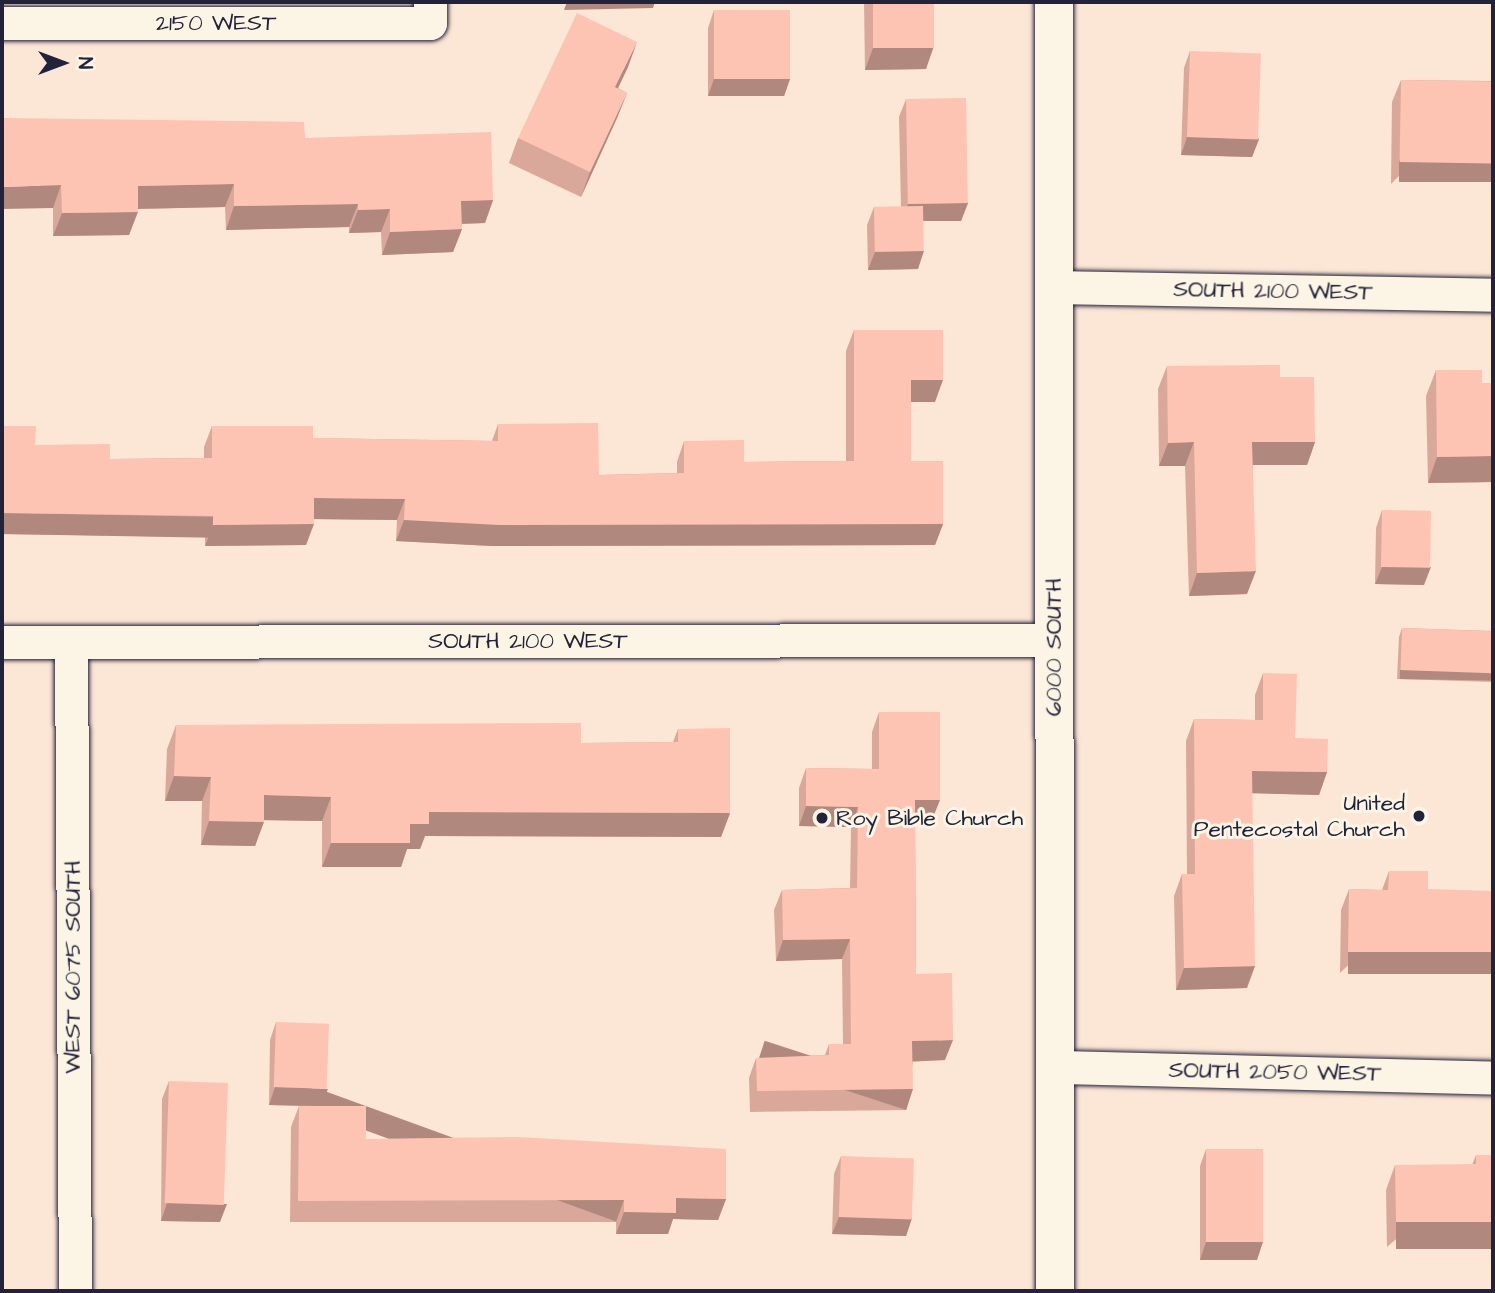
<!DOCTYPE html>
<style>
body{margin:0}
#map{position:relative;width:1495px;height:1293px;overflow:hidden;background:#fce6d6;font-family:"Architects Daughter",sans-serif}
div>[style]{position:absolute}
.roads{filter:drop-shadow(0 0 2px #22223b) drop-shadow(0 0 2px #22223b)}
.minor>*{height:33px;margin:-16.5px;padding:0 16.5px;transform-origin:16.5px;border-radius:16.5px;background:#fcf5e5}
.tertiary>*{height:38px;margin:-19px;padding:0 19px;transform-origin:19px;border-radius:19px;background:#fcf5e5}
.wall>*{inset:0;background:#daa89a}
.shaded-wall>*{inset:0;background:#b1887d;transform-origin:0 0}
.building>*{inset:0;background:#fdc3b3;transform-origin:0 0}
.dots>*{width:19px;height:19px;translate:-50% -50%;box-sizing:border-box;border:4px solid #fcf5e5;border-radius:50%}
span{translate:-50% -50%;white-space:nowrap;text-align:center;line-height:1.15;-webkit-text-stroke:6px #fcf5e5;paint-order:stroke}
.street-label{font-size:23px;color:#22223b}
.poi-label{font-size:23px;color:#22223b}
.right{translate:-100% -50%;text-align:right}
.left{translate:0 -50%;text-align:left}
.frame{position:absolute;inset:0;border:4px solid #22223b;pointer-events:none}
.north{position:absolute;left:28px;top:28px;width:70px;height:70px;-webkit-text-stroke:5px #fcf5e5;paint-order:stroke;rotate:90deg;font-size:19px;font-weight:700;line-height:28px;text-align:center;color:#22223b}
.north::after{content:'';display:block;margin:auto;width:24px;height:32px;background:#22223b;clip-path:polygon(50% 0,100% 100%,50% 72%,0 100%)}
</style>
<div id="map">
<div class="roads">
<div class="minor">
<i style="left:2px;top:23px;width:428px"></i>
<i style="left:430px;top:23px;width:21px;rotate:-90deg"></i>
<i style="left:1054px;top:287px;width:439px;rotate:1deg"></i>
<i style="left:2px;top:642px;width:1052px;rotate:-0.11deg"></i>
<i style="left:71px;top:642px;width:649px;rotate:89.65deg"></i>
<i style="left:1057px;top:1067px;width:436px;rotate:1.4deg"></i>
</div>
<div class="tertiary">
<i style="left:1054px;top:2px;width:1289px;rotate:89.96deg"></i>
</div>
</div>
<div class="wall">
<i style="clip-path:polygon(828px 2px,934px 2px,926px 69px,865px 70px,864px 2px)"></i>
<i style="clip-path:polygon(714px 10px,790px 79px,784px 96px,708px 96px,708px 28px)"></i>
<i style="clip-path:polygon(1190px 51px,1259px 139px,1252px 157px,1181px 155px,1184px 68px)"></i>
<i style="clip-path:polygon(628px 67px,618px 88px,627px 93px,617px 118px,581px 197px,509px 163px,518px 138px)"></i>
<i style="clip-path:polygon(1401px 80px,1493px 81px,1391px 184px,1392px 102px)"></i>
<i style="clip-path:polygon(906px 99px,968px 203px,961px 221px,923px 221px,918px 269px,868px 270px,867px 225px,874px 207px,901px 207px,899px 117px)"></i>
<i style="clip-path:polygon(2px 118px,305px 138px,493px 200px,485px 223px,462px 224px,462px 229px,453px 252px,382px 255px,381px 232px,349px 233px,349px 227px,226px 230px,225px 207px,138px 209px,129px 235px,53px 236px,53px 208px)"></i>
<i style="clip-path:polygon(854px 330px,935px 402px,911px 402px,911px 461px,943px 524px,935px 545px,492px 546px,396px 541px,397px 520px,314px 519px,306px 545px,205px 546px,205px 537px,2px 534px,2px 426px,35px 445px,110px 459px,204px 458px,204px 447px,212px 426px,313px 438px,492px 441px,498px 424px,599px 475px,677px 473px,677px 462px,684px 441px,744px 462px,846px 461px,846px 351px)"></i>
<i style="clip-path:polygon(1167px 366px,1280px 377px,1315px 442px,1307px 465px,1253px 465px,1247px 594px,1189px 596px,1185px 466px,1159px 466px,1158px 389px)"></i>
<i style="clip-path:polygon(1436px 370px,1482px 383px,1493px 383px,1493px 482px,1428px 483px,1426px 396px)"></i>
<i style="clip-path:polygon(1382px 510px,1424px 585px,1375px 584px,1376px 528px)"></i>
<i style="clip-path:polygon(1402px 628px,1493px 631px,1493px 682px,1397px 679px,1399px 637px)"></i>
<i style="clip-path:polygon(1263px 673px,1295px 738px,1327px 772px,1319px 795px,1252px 793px,1247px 988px,1176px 990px,1174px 896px,1182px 874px,1187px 874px,1186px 741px,1194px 719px,1255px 720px,1255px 695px)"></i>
<i style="clip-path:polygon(879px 712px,932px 820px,915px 820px,916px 974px,945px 1060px,913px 1061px,906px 1110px,750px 1112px,749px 1078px,756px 1058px,825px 1055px,829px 1044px,843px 1044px,842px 959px,776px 961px,774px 910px,782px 890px,850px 888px,851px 827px,799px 826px,799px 788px,806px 768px,872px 769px,872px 732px)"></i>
<i style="clip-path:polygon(176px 725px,581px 743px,673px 742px,678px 729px,730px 813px,721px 837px,425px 836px,420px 849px,407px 849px,401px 867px,322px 867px,322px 821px,264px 820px,255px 846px,201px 845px,202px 801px,165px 801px,167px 749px)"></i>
<i style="clip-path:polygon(1389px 871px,1428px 889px,1340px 973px,1341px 910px,1349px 889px,1382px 890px)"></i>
<i style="clip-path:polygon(276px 1022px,321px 1106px,366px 1139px,726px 1199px,718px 1220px,673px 1219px,668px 1234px,616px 1234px,616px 1222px,290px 1222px,291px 1127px,299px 1106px,269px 1105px,270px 1040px)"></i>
<i style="clip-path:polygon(169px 1081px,220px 1222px,161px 1221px,162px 1099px)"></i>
<i style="clip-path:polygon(1206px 1149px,1257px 1260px,1200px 1260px,1200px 1166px)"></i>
<i style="clip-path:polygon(1476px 1155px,1493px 1155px,1387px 1247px,1386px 1190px,1395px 1165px,1472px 1165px)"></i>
<i style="clip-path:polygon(841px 1156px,912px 1218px,906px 1236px,832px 1234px,834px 1174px)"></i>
</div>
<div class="shaded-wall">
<i style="clip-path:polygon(567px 2px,655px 2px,653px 8px,564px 10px)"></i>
<i style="clip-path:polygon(637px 42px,628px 67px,606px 113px,615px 87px)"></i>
<i style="clip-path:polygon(934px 46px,926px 69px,865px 70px,873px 48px)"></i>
<i style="clip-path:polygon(714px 79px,790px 79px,784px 96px,708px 96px)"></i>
<i style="clip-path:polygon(627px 93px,617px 118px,581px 197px,590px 172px)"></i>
<i style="clip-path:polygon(1187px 137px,1259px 139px,1252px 157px,1181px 155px)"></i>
<i style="left:1493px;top:160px;width:22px;height:94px;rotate:90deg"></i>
<i style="clip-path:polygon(234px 184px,225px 207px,129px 209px,138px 186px)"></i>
<i style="clip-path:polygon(61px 185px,53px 208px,2px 209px,2px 187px)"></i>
<i style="clip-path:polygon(493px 200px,485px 223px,453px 224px,461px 201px)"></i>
<i style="clip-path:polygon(968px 203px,961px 221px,901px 221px,908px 204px)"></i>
<i style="clip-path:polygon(358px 204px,349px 227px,226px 230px,234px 206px)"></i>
<i style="clip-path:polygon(390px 209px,381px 232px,349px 233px,358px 210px)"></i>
<i style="clip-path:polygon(138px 212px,129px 235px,53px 236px,62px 213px)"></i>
<i style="clip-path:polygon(462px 229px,453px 252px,382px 255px,390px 232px)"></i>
<i style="clip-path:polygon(924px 251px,918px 269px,868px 270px,875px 252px)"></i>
<i style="clip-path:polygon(911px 380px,943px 380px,935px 402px,903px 402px)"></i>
<i style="clip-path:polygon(1194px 442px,1185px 466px,1159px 466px,1168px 443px)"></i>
<i style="clip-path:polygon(1252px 442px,1315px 442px,1307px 465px,1244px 465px)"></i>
<i style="clip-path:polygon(1493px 456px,1493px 482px,1428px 483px,1437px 457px)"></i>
<i style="clip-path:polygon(314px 498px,405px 499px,397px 520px,306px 519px)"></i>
<i style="left:2px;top:513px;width:211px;height:21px;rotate:1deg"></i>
<i style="clip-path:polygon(404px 520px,943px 524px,935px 545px,492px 546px,396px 541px)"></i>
<i style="clip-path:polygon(314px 524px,306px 545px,205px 546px,213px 525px)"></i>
<i style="clip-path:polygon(1382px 567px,1431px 567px,1424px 585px,1375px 584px)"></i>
<i style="clip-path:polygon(1256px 571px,1247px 594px,1189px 596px,1197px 573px)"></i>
<i style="left:1400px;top:670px;width:93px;height:9px;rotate:1deg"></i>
<i style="clip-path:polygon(1252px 771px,1327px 772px,1319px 795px,1244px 793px)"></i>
<i style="clip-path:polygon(174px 776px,211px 777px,202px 801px,165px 801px)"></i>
<i style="clip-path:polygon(264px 795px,331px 797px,322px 821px,255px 820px)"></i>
<i style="clip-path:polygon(915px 800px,940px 800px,932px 820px,908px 820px)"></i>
<i style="clip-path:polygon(806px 806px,858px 807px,851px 827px,799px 826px)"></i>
<i style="clip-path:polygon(429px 812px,730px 813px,721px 837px,425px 836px,420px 849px,407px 849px,401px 867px,322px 867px,331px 843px,410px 824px)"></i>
<i style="clip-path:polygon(209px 821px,264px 822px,255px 846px,201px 845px)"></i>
<i style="clip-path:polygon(850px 939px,842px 959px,776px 961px,783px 940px)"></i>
<i style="left:1348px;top:952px;width:145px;height:22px"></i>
<i style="clip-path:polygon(1255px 966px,1247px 988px,1176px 990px,1184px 968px)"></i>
<i style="clip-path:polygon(953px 1040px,945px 1060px,905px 1062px,912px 1041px)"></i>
<i style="clip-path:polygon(275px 1087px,328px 1089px,321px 1106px,269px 1105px)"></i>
<i style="left:913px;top:1089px;width:22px;height:156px;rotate:108deg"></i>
<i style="clip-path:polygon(676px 1198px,726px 1199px,718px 1220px,673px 1219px,668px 1234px,616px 1234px,624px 1212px)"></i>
<i style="left:624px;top:1200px;width:23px;height:326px;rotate:110deg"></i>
<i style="clip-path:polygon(167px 1203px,227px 1204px,220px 1222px,161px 1221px)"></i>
<i style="clip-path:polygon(839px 1217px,912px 1218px,906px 1236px,832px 1234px)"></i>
<i style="left:1396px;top:1222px;width:97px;height:27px"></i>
<i style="clip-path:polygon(1206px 1242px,1263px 1242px,1257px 1260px,1200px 1260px)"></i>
</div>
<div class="building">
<i style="left:873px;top:2px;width:61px;height:46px"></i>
<i style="left:714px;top:10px;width:76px;height:69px"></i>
<i style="clip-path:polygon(577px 13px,637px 42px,615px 87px,627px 93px,590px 172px,518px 138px)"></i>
<i style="left:1190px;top:51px;width:71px;height:86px;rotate:2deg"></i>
<i style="left:1401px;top:80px;width:92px;height:82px;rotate:1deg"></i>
<i style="left:966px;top:98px;width:105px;height:60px;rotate:89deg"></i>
<i style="clip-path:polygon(2px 118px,304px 122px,305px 138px,491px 132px,493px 200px,461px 201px,462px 229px,390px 232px,390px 209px,358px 210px,358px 204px,234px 206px,234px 184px,138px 186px,138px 212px,62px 213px,61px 185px,2px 187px)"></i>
<i style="left:923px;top:206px;width:45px;height:49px;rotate:89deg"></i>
<i style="clip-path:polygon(854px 330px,943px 330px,943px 380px,911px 380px,911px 461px,943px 461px,943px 524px,499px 525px,404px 520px,405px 499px,314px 498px,314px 524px,213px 525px,213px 516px,2px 513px,2px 426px,36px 426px,35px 445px,110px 444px,110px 459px,212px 458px,212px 426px,313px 426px,313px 438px,498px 441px,498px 424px,598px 423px,599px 475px,684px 473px,684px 441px,744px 440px,744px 462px,854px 461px)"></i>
<i style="clip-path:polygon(1280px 365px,1280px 377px,1314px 377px,1315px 442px,1252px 442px,1256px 571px,1197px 573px,1194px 442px,1168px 443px,1167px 366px)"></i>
<i style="clip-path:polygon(1436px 370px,1482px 370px,1482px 383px,1493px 383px,1493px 456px,1437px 457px)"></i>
<i style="left:1382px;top:510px;width:49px;height:57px;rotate:1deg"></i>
<i style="left:1402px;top:628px;width:91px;height:42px;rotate:2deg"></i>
<i style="clip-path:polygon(1263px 673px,1297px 674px,1295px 738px,1328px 739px,1327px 772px,1252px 771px,1255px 966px,1184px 968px,1182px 874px,1195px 874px,1194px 719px,1263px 720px)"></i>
<i style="clip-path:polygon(879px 712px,940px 712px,940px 800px,915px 800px,916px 974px,952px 973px,953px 1040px,912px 1041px,913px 1089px,757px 1091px,756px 1058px,829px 1055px,829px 1044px,851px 1044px,850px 939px,783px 940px,782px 890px,857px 888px,858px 807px,806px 806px,806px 768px,879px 769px)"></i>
<i style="clip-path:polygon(581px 723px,581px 743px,678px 742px,678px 729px,730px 728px,730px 813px,429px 812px,429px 824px,410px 824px,410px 843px,331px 843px,331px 797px,264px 795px,264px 822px,209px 821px,211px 777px,174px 776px,176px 725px)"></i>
<i style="clip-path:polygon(1389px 871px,1428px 871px,1428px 889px,1493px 891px,1493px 952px,1348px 952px,1349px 889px,1388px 890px)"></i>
<i style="left:276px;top:1022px;width:53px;height:65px;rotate:2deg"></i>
<i style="left:169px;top:1081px;width:59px;height:122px;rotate:2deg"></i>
<i style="clip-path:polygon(299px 1106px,366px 1106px,366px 1139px,518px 1137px,726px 1149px,726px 1199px,676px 1198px,676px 1213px,624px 1212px,624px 1200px,298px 1201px)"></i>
<i style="left:1206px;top:1149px;width:57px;height:93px"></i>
<i style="clip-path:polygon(1476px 1155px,1493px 1155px,1493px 1222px,1396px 1222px,1395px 1165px,1476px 1164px)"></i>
<i style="left:841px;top:1156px;width:73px;height:61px;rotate:2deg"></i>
</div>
<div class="dots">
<i style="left:1419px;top:816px;background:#22223b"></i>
<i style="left:822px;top:818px;background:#22223b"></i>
</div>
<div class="street-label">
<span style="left:216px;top:23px">2150 WEST</span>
<span style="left:1273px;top:291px;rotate:1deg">SOUTH 2100 WEST</span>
<span style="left:528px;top:641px">SOUTH 2100 WEST</span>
<span style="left:1054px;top:647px;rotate:-90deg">6000 SOUTH</span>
<span style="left:73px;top:967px;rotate:-90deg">WEST 6075 SOUTH</span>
<span style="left:1275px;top:1072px;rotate:1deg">SOUTH 2050 WEST</span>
</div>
<div class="poi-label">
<span class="right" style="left:1405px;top:816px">United<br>Pentecostal Church</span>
<span class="left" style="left:836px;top:818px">Roy Bible Church</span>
</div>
<div class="frame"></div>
<div class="north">N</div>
</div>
